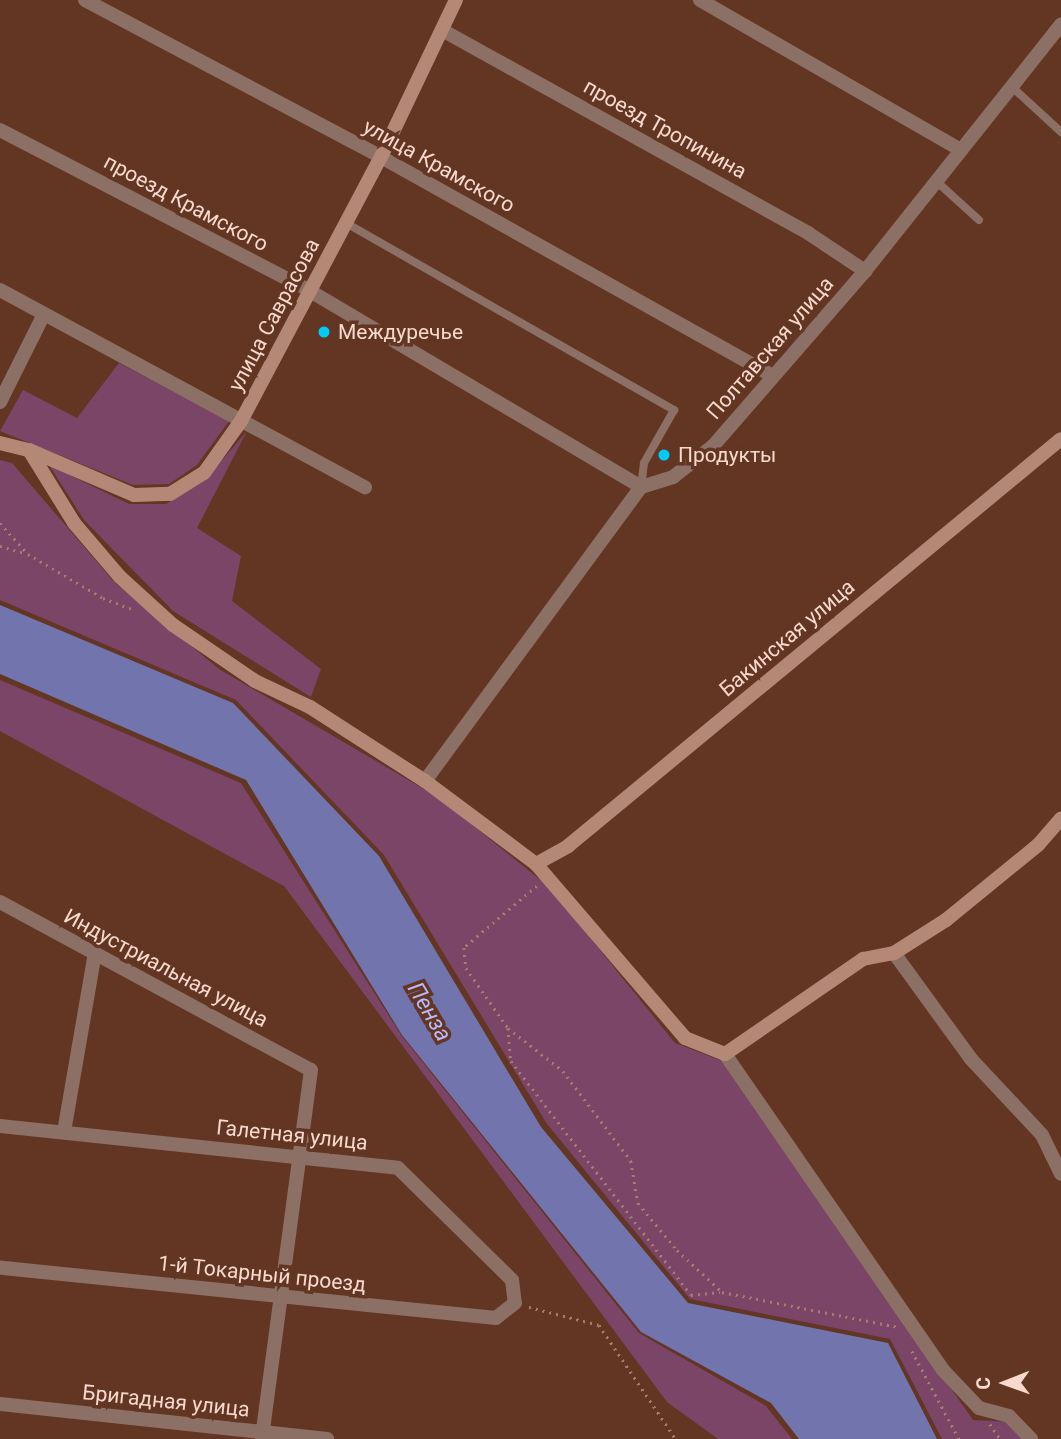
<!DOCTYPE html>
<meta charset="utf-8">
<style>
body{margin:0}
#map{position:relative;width:1061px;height:1439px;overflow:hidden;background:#633523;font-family:Roboto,sans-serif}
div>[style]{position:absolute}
.green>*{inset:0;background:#7a4567}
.water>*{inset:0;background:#7274ae}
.path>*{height:2.5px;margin-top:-1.25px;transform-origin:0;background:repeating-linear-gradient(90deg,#a57e6f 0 2px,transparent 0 7px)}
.lane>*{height:8px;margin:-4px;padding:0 4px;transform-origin:4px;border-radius:4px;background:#8c7065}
.street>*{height:14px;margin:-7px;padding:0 7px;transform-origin:7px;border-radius:7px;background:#8c7065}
.secondary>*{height:14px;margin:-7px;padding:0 7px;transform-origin:7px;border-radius:7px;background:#b48877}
.dots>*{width:19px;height:19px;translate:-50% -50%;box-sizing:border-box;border:4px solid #633523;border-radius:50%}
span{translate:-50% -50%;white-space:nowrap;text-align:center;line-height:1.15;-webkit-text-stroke:7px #633523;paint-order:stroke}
.street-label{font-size:21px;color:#f7d9ce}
.poi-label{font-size:21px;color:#f7d9ce}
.left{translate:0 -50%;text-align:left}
.water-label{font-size:23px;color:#b6bafd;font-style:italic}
.north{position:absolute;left:970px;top:1348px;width:70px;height:70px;-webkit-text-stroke:5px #633523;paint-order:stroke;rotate:269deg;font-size:19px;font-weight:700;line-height:28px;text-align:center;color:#f7d9ce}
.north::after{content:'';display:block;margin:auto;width:24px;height:32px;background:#f7d9ce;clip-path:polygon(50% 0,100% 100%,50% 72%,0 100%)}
</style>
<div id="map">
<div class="green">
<i style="clip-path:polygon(119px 363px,229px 421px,197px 465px,169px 484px,133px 485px,0 431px,23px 390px,77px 418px)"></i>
<i style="clip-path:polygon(247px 431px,197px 528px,241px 556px,232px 601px,321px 669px,311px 697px,173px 611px,84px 520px,49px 465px,129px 504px,166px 504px,207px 478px)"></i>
<i style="clip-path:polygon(0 460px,12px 463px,115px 583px,219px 669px,439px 798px,549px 887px,675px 1043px,722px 1061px,973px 1420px,1011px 1422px,1023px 1439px,942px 1439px,890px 1339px,690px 1299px,547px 1124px,384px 855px,236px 700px,0 600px)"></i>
<i style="clip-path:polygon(0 680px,241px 783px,401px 1035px,639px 1333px,766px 1406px,792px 1439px,718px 1439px,667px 1402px,284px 886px,0 731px)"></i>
</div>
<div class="water">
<i style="clip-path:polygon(0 605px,233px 703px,379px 856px,541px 1127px,688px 1303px,888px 1343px,937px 1439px,799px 1439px,771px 1403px,641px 1332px,402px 1035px,246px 780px,0 674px)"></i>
</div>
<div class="path">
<i style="left:0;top:523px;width:42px;rotate:47.9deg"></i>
<i style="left:28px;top:554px;width:87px;rotate:30.4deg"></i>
<i style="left:103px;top:598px;width:33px;rotate:21deg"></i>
<i style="left:0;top:546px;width:26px;rotate:16deg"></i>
<i style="left:537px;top:886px;width:96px;rotate:139.7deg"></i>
<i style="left:464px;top:948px;width:20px;rotate:84deg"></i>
<i style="left:466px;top:968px;width:73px;rotate:55deg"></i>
<i style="left:508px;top:1028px;width:70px;rotate:38deg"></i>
<i style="left:563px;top:1071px;width:113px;rotate:52.9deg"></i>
<i style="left:631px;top:1161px;width:43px;rotate:80.5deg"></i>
<i style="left:638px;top:1203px;width:61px;rotate:50.3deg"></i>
<i style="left:677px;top:1250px;width:62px;rotate:43deg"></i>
<i style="left:722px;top:1292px;width:180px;rotate:11.2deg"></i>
<i style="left:508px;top:1028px;width:33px;rotate:85deg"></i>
<i style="left:511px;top:1061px;width:295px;rotate:52.4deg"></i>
<i style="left:691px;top:1295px;width:29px;rotate:-6deg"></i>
<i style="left:529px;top:1307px;width:72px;rotate:14.4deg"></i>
<i style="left:599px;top:1325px;width:138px;rotate:56deg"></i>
<i style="left:912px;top:1351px;width:100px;rotate:61.9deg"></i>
<i style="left:990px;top:1424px;width:18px;rotate:56deg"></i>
</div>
<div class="lane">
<i style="left:1012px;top:87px;width:67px;rotate:42.6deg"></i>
<i style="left:936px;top:181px;width:58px;rotate:42.2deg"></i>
<i style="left:346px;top:223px;width:378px;rotate:29.7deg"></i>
<i style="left:674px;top:410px;width:61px;rotate:119.5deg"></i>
<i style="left:644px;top:463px;width:24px;rotate:97deg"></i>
</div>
<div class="street">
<i style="left:85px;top:0;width:335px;rotate:27.9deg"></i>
<i style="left:381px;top:157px;width:447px;rotate:29.2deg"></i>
<i style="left:700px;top:0;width:301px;rotate:29.9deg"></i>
<i style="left:442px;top:30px;width:419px;rotate:29deg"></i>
<i style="left:808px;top:233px;width:69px;rotate:33.7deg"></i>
<i style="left:0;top:130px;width:349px;rotate:27.4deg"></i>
<i style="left:310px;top:291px;width:385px;rotate:30.6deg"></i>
<i style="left:0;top:290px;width:415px;rotate:28.4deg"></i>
<i style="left:0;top:402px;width:98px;rotate:-63.4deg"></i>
<i style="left:425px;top:781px;width:365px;rotate:-53.7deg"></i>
<i style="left:641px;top:487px;width:34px;rotate:-17deg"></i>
<i style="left:673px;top:477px;width:51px;rotate:-37.8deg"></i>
<i style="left:713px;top:446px;width:232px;rotate:-49deg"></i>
<i style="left:865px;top:271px;width:315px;rotate:-51.5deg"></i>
<i style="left:0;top:902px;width:353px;rotate:28.4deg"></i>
<i style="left:311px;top:1070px;width:372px;rotate:97.6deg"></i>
<i style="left:894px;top:953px;width:131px;rotate:54deg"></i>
<i style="left:971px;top:1059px;width:104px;rotate:46.9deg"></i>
<i style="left:1042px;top:1135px;width:43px;rotate:64deg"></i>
<i style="left:725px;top:1054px;width:384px;rotate:55.4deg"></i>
<i style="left:943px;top:1370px;width:52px;rotate:46.5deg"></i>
<i style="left:979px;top:1408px;width:31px;rotate:15deg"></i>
<i style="left:1009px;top:1416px;width:32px;rotate:46deg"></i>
<i style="left:0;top:1126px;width:400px;rotate:6deg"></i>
<i style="left:398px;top:1168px;width:160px;rotate:44.5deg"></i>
<i style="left:512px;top:1280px;width:23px;rotate:83deg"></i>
<i style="left:515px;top:1303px;width:24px;rotate:142deg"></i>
<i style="left:496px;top:1318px;width:499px;rotate:-174.2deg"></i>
<i style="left:64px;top:1132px;width:182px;rotate:-80.2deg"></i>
<i style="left:0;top:1404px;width:329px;rotate:6.1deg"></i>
</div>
<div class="secondary">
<i style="left:0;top:443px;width:30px;rotate:14deg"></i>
<i style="left:29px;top:450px;width:86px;rotate:58.3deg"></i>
<i style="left:74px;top:523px;width:71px;rotate:49.6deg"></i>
<i style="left:120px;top:577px;width:72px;rotate:42.2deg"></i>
<i style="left:173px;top:625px;width:99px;rotate:34.3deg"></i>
<i style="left:255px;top:681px;width:61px;rotate:25.3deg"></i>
<i style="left:310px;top:707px;width:137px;rotate:32.8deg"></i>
<i style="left:425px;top:781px;width:139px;rotate:36.8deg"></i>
<i style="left:536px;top:864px;width:229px;rotate:49.4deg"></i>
<i style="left:685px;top:1038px;width:43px;rotate:21.8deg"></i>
<i style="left:725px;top:1054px;width:168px;rotate:-34.5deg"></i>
<i style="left:863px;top:959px;width:32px;rotate:-11deg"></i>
<i style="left:894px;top:953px;width:62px;rotate:-32.4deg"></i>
<i style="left:946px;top:920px;width:119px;rotate:-39.2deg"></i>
<i style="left:1038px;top:845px;width:35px;rotate:-49deg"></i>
<i style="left:29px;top:450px;width:114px;rotate:23.2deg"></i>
<i style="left:134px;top:495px;width:36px;rotate:-2deg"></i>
<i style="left:170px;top:494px;width:40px;rotate:-32deg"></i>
<i style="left:204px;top:473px;width:64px;rotate:-54.6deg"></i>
<i style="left:241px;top:421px;width:299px;rotate:-62.1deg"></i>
<i style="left:381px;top:157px;width:174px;rotate:-64.5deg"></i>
<i style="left:536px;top:864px;width:37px;rotate:-29deg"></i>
<i style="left:568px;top:846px;width:639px;rotate:-39.54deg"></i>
</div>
<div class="dots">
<i style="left:324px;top:332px;background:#00cbf9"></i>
<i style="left:664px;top:455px;background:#00cbf9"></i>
</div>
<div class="street-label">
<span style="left:665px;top:129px;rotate:29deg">проезд Тропинина</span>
<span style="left:439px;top:166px;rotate:29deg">улица Крамского</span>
<span style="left:186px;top:203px;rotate:28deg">проезд Крамского</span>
<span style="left:274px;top:315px;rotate:-62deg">улица Саврасова</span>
<span style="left:770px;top:348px;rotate:-49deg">Полтавская улица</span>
<span style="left:787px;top:638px;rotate:-40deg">Бакинская улица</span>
<span style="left:166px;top:968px;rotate:28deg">Индустриальная улица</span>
<span style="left:292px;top:1135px;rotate:6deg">Галетная улица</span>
<span style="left:262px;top:1274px;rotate:6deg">1-й Токарный проезд</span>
<span style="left:166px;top:1401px;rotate:6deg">Бригадная улица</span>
</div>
<div class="poi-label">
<span class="left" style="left:338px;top:332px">Междуречье</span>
<span class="left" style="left:678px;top:455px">Продукты</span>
</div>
<div class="water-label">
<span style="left:429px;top:1012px;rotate:60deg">Пенза</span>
</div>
<div class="north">С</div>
</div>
